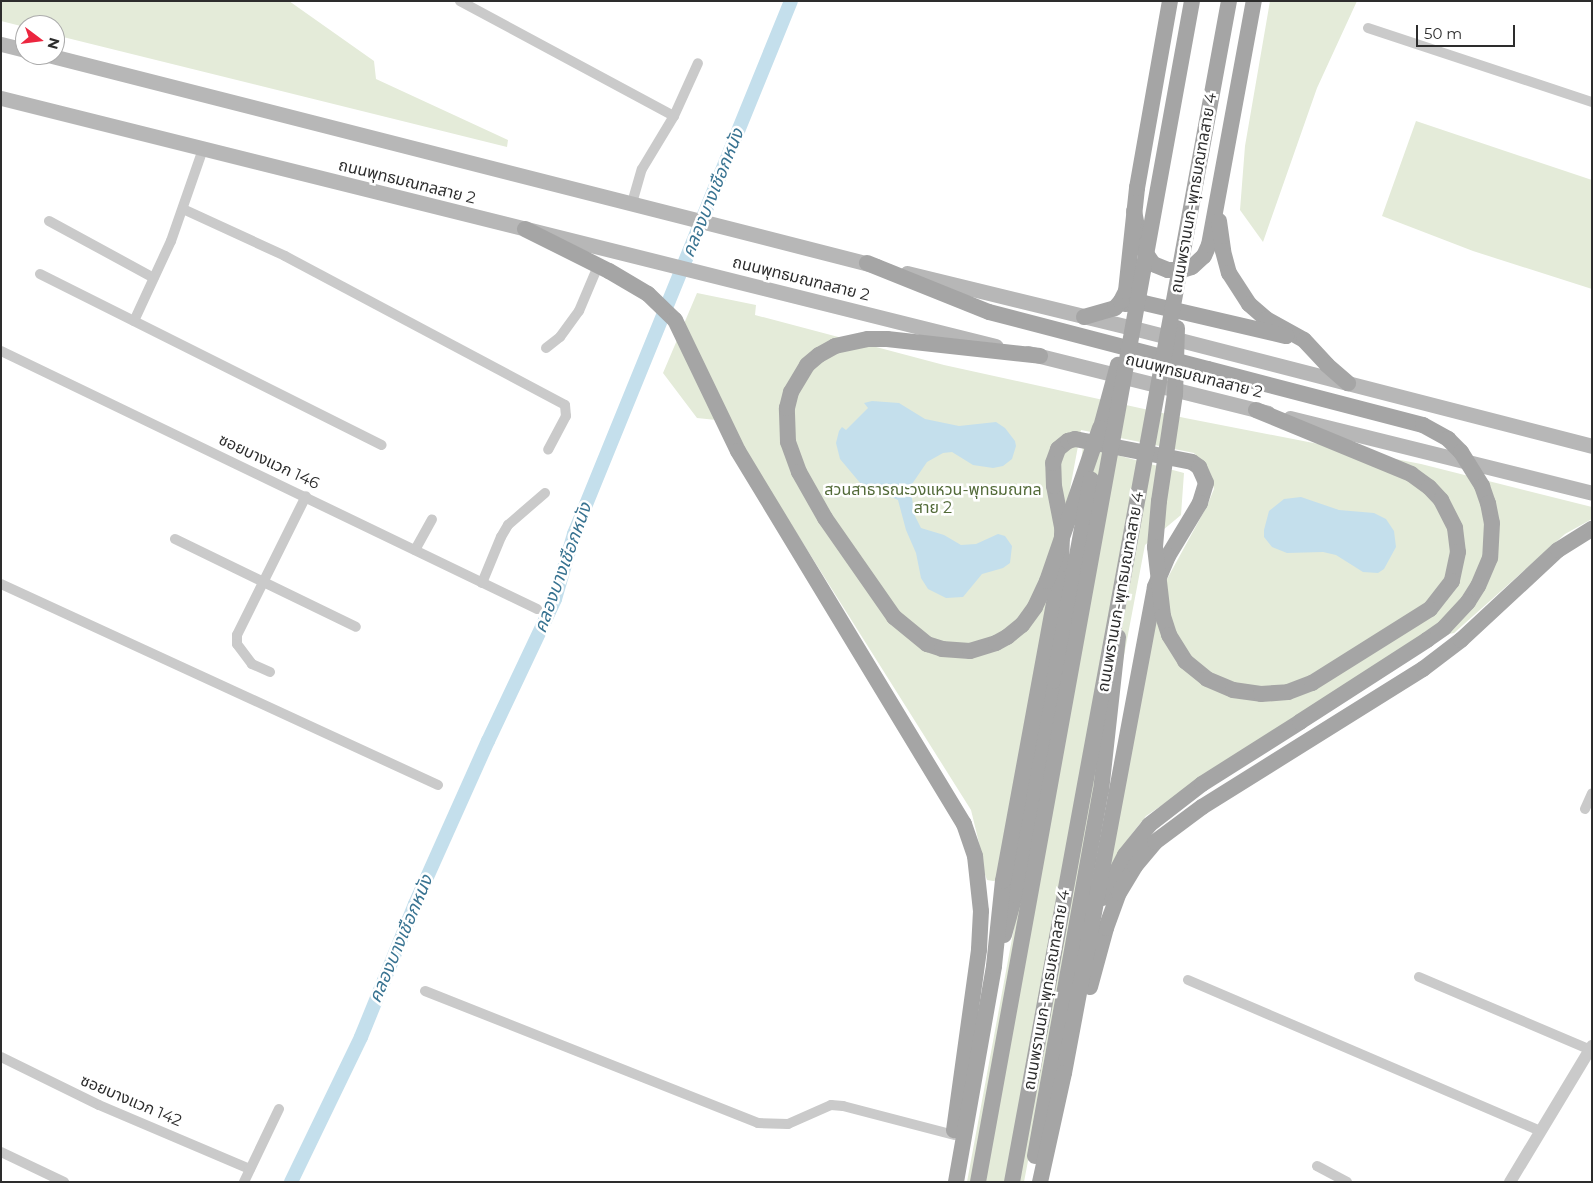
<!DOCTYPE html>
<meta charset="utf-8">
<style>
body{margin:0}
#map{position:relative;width:1593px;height:1183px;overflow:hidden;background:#fff;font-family:Montserrat,"Noto Sans Thai",sans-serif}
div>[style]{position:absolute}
.green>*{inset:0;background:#e4ebd9}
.water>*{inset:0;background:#c4dfec}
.canal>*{height:14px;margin:-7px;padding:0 7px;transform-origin:7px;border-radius:7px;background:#c4dfec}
.minor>*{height:10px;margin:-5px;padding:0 5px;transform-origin:5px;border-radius:5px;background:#cacaca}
.tertiary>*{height:12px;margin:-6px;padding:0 6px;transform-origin:6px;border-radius:6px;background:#cacaca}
.secondary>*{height:15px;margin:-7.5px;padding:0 7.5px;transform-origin:7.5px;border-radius:7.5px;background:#b7b7b7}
.primary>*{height:16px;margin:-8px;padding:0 8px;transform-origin:8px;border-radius:8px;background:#a5a5a5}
.primary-bridge>*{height:16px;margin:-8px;padding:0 8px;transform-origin:8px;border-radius:8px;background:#a5a5a5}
span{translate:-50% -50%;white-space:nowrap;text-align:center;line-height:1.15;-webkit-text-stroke:5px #fff;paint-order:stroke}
.street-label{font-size:16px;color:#2d2d2d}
.park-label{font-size:16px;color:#526a38}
.water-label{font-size:18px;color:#387391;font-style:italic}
.frame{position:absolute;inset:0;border:2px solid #2d2d2d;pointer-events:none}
.north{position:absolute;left:15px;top:15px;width:50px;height:50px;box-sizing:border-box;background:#fff;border:1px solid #ababab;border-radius:50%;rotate:105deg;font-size:14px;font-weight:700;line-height:20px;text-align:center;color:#2d2d2d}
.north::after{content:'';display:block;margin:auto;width:18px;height:22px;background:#ec263f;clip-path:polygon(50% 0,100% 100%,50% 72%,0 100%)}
.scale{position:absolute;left:1416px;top:25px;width:99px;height:22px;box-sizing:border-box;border:2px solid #2d2d2d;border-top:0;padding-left:6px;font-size:15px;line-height:18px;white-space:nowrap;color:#2d2d2d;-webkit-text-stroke:4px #fff;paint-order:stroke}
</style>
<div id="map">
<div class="green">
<i style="clip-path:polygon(1px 1px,289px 1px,374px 61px,376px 79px,508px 140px,507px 147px,55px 35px,55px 25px,25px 25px,25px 27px,1px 21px)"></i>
<i style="clip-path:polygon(1270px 1px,1357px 1px,1317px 88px,1263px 242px,1240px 210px,1245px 146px)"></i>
<i style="clip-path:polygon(1416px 121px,1592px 180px,1592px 289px,1473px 251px,1382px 216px)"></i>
<i style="clip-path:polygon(697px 293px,756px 305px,755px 315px,944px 365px,1185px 418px,1421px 464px,1592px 507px,1592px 519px,1565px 534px,1454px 633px,1416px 641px,1263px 737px,1146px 816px,1131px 835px,1109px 871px,1155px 601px,1207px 506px,1214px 489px,1209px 471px,1194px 453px,1081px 430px,997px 881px,993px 881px,987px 880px,982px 866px,979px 843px,971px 810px,726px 421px,697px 418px,663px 373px)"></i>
<i style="clip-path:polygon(1083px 446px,1184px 473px,1181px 515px,1145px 545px,1024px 1182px,967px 1182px,1087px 533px,1074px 517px)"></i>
</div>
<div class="water">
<i style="clip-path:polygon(872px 401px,899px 403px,925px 419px,959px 426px,996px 422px,1005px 428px,1015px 441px,1016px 446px,1012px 459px,1003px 466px,993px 468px,973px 465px,952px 452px,943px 453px,927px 462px,910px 487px,915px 516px,921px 528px,944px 535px,961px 545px,976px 544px,998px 534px,1005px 536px,1012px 546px,1010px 563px,1003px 568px,982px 574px,963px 597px,946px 598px,928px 589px,921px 578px,916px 553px,906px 530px,898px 500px,861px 484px,840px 459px,836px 443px,839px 431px,842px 427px,846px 430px,868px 408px,864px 403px)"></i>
<i style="clip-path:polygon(1301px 497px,1339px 510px,1374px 513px,1386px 519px,1394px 531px,1396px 547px,1384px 569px,1378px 573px,1363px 572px,1336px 555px,1323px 552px,1287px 553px,1272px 547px,1264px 537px,1264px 530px,1269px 511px,1284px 499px)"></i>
</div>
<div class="canal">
<i style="left:291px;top:1182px;width:161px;rotate:-64.2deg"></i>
<i style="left:361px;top:1037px;width:144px;rotate:-67.9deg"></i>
<i style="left:415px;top:904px;width:179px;rotate:-65.9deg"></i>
<i style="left:488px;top:741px;width:157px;rotate:-64.7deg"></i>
<i style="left:555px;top:599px;width:68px;rotate:-73.7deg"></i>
<i style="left:574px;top:534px;width:575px;rotate:-67.85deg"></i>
</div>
<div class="minor">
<i style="left:460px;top:1px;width:243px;rotate:28.3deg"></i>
<i style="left:1368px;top:28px;width:236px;rotate:18.3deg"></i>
<i style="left:632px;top:203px;width:35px;rotate:-74deg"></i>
<i style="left:642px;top:169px;width:62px;rotate:-58.9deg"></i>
<i style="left:674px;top:116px;width:58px;rotate:-65.6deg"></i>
<i style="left:183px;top:209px;width:112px;rotate:24.7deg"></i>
<i style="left:285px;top:256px;width:317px;rotate:28deg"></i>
<i style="left:565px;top:405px;width:11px;rotate:85deg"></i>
<i style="left:566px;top:416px;width:38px;rotate:118deg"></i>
<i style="left:49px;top:221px;width:119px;rotate:28.5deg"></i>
<i style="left:40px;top:274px;width:382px;rotate:26.6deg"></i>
<i style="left:134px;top:321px;width:88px;rotate:-65.2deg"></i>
<i style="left:171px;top:241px;width:97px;rotate:-70.8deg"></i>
<i style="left:546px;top:348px;width:18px;rotate:-38deg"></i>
<i style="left:560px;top:337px;width:32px;rotate:-54deg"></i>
<i style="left:579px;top:311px;width:49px;rotate:-67.1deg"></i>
<i style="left:1px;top:351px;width:595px;rotate:25.7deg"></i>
<i style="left:175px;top:539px;width:201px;rotate:25.9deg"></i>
<i style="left:415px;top:550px;width:35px;rotate:-61deg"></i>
<i style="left:482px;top:583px;width:50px;rotate:-67.6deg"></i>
<i style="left:501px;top:537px;width:14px;rotate:-60deg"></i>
<i style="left:508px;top:525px;width:49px;rotate:-40.9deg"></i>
<i style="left:1px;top:584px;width:481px;rotate:24.7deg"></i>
<i style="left:270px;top:672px;width:20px;rotate:-156deg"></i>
<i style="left:252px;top:664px;width:25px;rotate:-127deg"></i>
<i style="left:237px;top:644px;width:9px;rotate:-90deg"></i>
<i style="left:237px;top:635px;width:155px;rotate:-63.6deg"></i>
<i style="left:1585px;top:809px;width:17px;rotate:-66deg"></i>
<i style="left:1419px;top:977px;width:185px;rotate:23deg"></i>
<i style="left:1188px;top:980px;width:383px;rotate:23.2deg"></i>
<i style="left:425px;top:991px;width:358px;rotate:21.6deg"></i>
<i style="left:758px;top:1123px;width:30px;rotate:2deg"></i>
<i style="left:788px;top:1124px;width:47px;rotate:-23.8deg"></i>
<i style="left:831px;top:1105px;width:12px;rotate:5deg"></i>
<i style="left:843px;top:1106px;width:115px;rotate:14.6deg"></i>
<i style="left:1px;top:1057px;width:109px;rotate:26.1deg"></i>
<i style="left:99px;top:1105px;width:164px;rotate:23deg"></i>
<i style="left:1px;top:1152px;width:70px;rotate:25.5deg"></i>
<i style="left:1317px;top:1166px;width:34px;rotate:28deg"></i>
<i style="left:244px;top:1182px;width:81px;rotate:-64.4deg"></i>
</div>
<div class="tertiary">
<i style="left:1510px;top:1182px;width:159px;rotate:-58.9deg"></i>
</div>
<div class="secondary">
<i style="left:1px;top:44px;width:25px;rotate:14deg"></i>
<i style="left:48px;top:55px;width:855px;rotate:14.28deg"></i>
<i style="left:1px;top:98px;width:1025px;rotate:14deg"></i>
<i style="left:907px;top:273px;width:237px;rotate:13.7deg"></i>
<i style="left:1137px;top:329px;width:470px;rotate:14.4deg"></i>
<i style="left:1028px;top:353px;width:247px;rotate:14deg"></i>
<i style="left:1290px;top:418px;width:311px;rotate:13.9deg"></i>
</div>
<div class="primary">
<i style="left:1134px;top:211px;width:36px;rotate:79deg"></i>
<i style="left:1141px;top:246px;width:22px;rotate:56deg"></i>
<i style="left:1153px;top:264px;width:16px;rotate:22deg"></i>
<i style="left:1168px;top:270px;width:14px"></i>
<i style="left:1182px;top:270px;width:10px;rotate:-17deg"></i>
<i style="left:1192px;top:267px;width:16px;rotate:-43deg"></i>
<i style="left:1204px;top:256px;width:12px;rotate:-66deg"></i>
<i style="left:1209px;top:245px;width:248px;rotate:-79.6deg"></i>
<i style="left:1219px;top:221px;width:30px;rotate:82deg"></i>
<i style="left:1223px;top:251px;width:23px;rotate:75deg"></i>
<i style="left:1229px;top:273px;width:37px;rotate:57deg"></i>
<i style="left:1249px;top:304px;width:23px;rotate:41deg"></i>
<i style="left:1266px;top:319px;width:43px;rotate:28.9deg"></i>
<i style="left:1304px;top:340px;width:34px;rotate:47deg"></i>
<i style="left:1327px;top:365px;width:28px;rotate:41deg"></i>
<i style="left:525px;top:229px;width:94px;rotate:26.6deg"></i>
<i style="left:609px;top:271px;width:45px;rotate:30.5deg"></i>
<i style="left:648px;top:294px;width:37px;rotate:44deg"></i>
<i style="left:675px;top:320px;width:145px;rotate:64.3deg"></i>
<i style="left:738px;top:451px;width:436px;rotate:58.8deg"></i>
<i style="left:964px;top:824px;width:34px;rotate:71deg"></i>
<i style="left:975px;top:856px;width:55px;rotate:83.8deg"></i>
<i style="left:981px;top:911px;width:39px;rotate:93deg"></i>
<i style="left:979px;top:950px;width:182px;rotate:97.9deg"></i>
<i style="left:867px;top:263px;width:131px;rotate:21.9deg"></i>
<i style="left:989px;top:312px;width:226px;rotate:14.6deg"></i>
<i style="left:1125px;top:304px;width:19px;rotate:-3deg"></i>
<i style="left:1144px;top:303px;width:146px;rotate:13.1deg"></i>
<i style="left:1084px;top:317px;width:32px;rotate:-16deg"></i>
<i style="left:1115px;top:308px;width:9px;rotate:-49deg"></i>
<i style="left:1121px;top:301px;width:11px;rotate:-63deg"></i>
<i style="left:1126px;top:291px;width:104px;rotate:-83.9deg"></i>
<i style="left:1137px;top:188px;width:190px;rotate:-80deg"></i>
<i style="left:1256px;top:410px;width:168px;rotate:22.4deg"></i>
<i style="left:1411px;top:474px;width:22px;rotate:36deg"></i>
<i style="left:1429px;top:487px;width:18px;rotate:47deg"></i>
<i style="left:1441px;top:500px;width:31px;rotate:63deg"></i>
<i style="left:1455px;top:528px;width:24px;rotate:83deg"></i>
<i style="left:1458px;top:552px;width:30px;rotate:102deg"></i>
<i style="left:1452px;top:581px;width:36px;rotate:128deg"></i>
<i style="left:799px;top:472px;width:32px;rotate:-110deg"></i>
<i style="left:788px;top:442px;width:34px;rotate:-92deg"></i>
<i style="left:787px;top:408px;width:16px;rotate:-76deg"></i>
<i style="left:791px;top:392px;width:31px;rotate:-59deg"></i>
<i style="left:807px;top:365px;width:16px;rotate:-40deg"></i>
<i style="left:819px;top:355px;width:18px;rotate:-29deg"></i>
<i style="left:835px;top:346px;width:34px;rotate:-12deg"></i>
<i style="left:868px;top:339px;width:19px"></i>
<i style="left:887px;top:339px;width:154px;rotate:6.3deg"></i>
<i style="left:1103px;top:898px;width:48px;rotate:-62.9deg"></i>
<i style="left:1125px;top:855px;width:38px;rotate:-51deg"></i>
<i style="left:1149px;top:825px;width:67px;rotate:-37.7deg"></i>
<i style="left:1202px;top:784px;width:116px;rotate:-32.3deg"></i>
<i style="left:1004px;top:935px;width:41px;rotate:-74.6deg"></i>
<i style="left:1015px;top:895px;width:218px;rotate:-79.7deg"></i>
<i style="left:1090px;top:987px;width:61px;rotate:-74.8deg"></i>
<i style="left:1106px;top:928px;width:37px;rotate:-70deg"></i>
<i style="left:1119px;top:893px;width:31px;rotate:-59deg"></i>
<i style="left:1135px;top:866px;width:31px;rotate:-50deg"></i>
<i style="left:1155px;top:842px;width:59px;rotate:-36.7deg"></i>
<i style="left:1202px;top:807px;width:261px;rotate:-32deg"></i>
<i style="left:1423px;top:669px;width:48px;rotate:-37.3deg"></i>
<i style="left:1461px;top:640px;width:132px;rotate:-42.9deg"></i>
<i style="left:1558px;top:550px;width:40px;rotate:-32deg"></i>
<i style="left:1035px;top:1156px;width:371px;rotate:-79.8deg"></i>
<i style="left:1101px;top:791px;width:155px;rotate:-83.7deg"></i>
<i style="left:956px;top:1182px;width:219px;rotate:-80deg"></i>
<i style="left:994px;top:966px;width:85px;rotate:-84deg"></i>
<i style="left:1003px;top:881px;width:322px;rotate:-79.6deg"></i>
<i style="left:1061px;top:564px;width:37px;rotate:-88deg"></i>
<i style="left:1062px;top:527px;width:42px;rotate:-101deg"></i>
<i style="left:1054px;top:486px;width:23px;rotate:-92deg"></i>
<i style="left:1053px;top:463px;width:15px;rotate:-70deg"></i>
<i style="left:1058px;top:449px;width:13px;rotate:-39deg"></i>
<i style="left:1068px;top:441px;width:7px;rotate:-16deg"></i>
<i style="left:1075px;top:439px;width:119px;rotate:11.1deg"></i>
<i style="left:1192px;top:462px;width:9px;rotate:36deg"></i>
<i style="left:1199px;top:467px;width:17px;rotate:66deg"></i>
<i style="left:1206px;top:483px;width:21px;rotate:107deg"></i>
<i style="left:1200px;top:503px;width:62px;rotate:121.1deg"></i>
<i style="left:1168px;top:556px;width:34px;rotate:113deg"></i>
<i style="left:1155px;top:587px;width:494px;rotate:100.6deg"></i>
<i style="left:1064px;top:1073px;width:112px;rotate:102.4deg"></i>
</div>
<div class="primary-bridge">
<i style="left:1177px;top:328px;width:66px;rotate:91.7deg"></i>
<i style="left:1175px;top:394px;width:108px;rotate:98.5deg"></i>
<i style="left:1159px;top:501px;width:46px;rotate:95deg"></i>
<i style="left:1155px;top:547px;width:69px;rotate:83.4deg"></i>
<i style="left:1163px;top:616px;width:20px;rotate:72deg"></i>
<i style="left:1169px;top:635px;width:31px;rotate:58deg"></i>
<i style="left:1185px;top:661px;width:28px;rotate:39deg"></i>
<i style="left:1207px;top:679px;width:28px;rotate:23deg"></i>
<i style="left:1233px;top:690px;width:28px;rotate:8deg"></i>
<i style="left:1261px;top:694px;width:27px;rotate:-4deg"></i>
<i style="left:1288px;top:692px;width:26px;rotate:-21deg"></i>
<i style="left:1312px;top:683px;width:139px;rotate:-32.1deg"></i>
<i style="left:1208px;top:369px;width:222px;rotate:14.6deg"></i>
<i style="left:1423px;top:425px;width:29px;rotate:29deg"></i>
<i style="left:1448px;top:439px;width:18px;rotate:45deg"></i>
<i style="left:1461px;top:452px;width:40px;rotate:58deg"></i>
<i style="left:1482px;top:486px;width:18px;rotate:71deg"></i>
<i style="left:1488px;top:503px;width:20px;rotate:79deg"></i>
<i style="left:1492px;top:523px;width:35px;rotate:93deg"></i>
<i style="left:1490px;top:558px;width:30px;rotate:113deg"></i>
<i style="left:1478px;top:586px;width:19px;rotate:122deg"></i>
<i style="left:1468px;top:602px;width:35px;rotate:133deg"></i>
<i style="left:1444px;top:628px;width:21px;rotate:145deg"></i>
<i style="left:1427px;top:640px;width:151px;rotate:147.2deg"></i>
<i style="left:1098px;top:438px;width:76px;rotate:-74.7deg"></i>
<i style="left:799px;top:472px;width:53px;rotate:60.5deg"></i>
<i style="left:825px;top:518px;width:121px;rotate:55.1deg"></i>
<i style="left:894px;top:617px;width:43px;rotate:39.3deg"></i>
<i style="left:927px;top:644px;width:16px;rotate:18deg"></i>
<i style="left:942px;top:649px;width:28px;rotate:4deg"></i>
<i style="left:970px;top:651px;width:27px;rotate:-17deg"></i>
<i style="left:996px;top:643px;width:13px;rotate:-29deg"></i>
<i style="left:1007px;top:637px;width:19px;rotate:-39deg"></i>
<i style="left:1022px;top:625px;width:22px;rotate:-54deg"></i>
<i style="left:1035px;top:607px;width:29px;rotate:-65deg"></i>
<i style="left:1047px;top:581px;width:162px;rotate:-70.9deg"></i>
<i style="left:1054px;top:681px;width:205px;rotate:-79.6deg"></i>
<i style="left:978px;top:1182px;width:1200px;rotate:-79.73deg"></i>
<i style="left:1012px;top:1182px;width:1201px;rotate:-79.59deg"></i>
</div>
<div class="street-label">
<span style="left:407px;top:182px;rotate:14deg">ถนนพุทธมณฑลสาย 2</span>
<span style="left:1194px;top:193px;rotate:-80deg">ถนนพรานนก-พุทธมณฑลสาย 4</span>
<span style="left:801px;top:279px;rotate:14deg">ถนนพุทธมณฑลสาย 2</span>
<span style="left:1194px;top:376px;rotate:14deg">ถนนพุทธมณฑลสาย 2</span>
<span style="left:269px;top:462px;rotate:25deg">ซอยบางแวก 146</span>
<span style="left:1121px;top:592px;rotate:-80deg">ถนนพรานนก-พุทธมณฑลสาย 4</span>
<span style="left:1047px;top:990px;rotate:-80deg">ถนนพรานนก-พุทธมณฑลสาย 4</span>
<span style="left:131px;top:1101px;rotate:23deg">ซอยบางแวก 142</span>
</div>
<div class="park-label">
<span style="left:933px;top:499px">สวนสาธารณะวงแหวน-พุทธมณฑล<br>สาย 2</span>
</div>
<div class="water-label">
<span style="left:713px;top:193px;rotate:-68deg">คลองบางเชือกหนัง</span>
<span style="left:563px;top:568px;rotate:-70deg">คลองบางเชือกหนัง</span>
<span style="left:401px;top:939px;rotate:-67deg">คลองบางเชือกหนัง</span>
</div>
<div class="frame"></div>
<div class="north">N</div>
<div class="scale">50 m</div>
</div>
